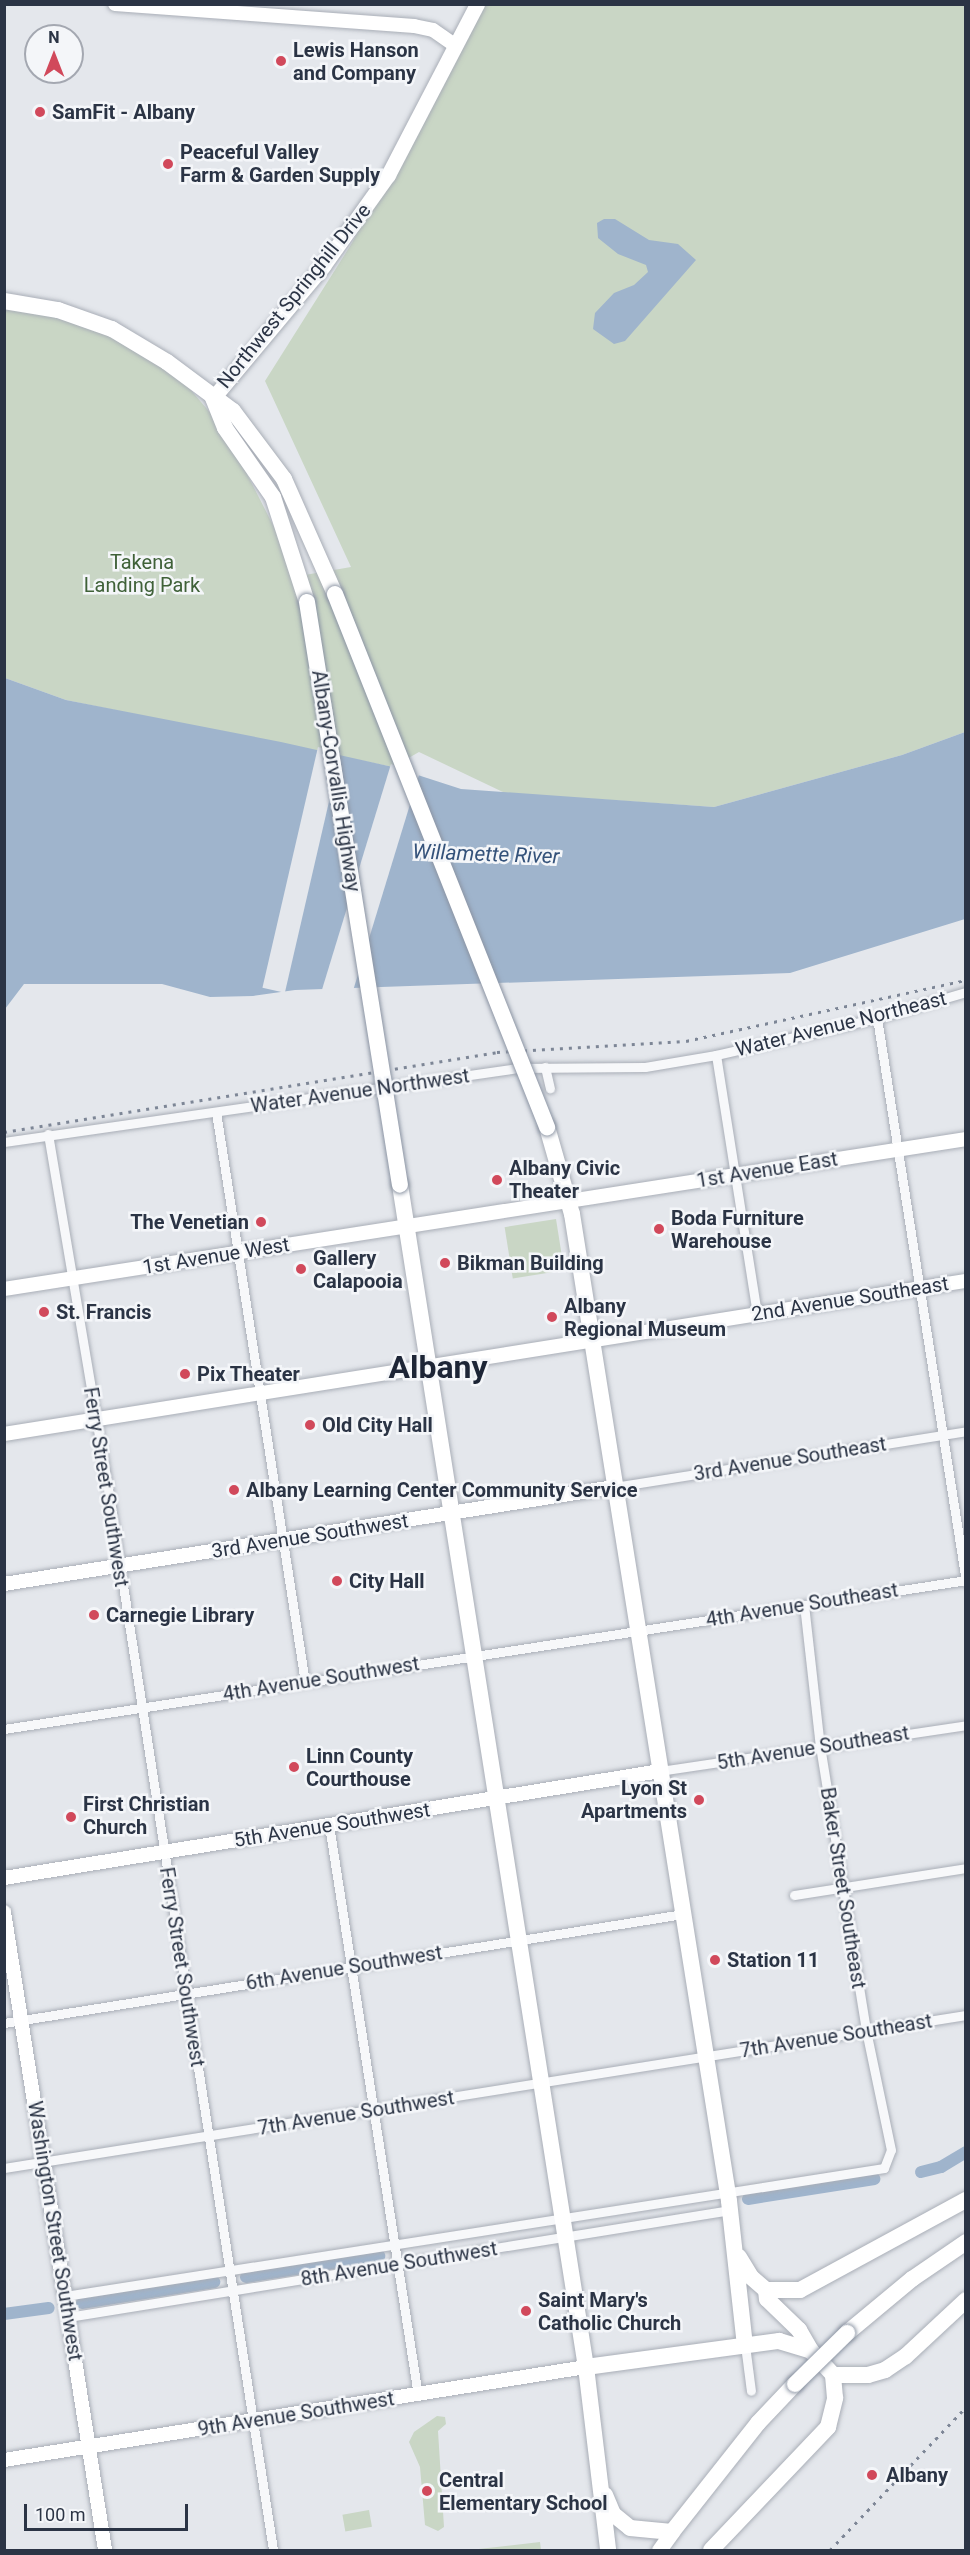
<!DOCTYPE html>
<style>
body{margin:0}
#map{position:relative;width:970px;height:2555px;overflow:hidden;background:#e4e7ec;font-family:Roboto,sans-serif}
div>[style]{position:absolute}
.green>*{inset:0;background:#c9d6c5;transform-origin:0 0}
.water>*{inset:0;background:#9fb4cc}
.pier>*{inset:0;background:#e4e7ec;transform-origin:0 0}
.canal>*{height:12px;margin:-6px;padding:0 6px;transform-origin:6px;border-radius:6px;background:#9fb4cc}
.roads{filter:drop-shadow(0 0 2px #a9aeb7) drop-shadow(0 0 2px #a9aeb7)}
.street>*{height:9px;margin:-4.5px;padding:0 4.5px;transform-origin:4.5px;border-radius:4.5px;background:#f7f8fa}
.secondary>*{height:14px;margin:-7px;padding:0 7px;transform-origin:7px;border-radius:7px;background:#fff}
.primary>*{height:15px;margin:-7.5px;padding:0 7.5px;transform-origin:7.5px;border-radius:7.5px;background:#fff}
.highway>*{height:16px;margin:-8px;padding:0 8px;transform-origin:8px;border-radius:8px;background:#fff}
.rail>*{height:3px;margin-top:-1.5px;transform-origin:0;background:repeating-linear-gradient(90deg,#7d8696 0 3px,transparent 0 9px)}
.bridges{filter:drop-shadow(0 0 2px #8b94a3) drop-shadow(0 0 2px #8b94a3)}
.highway-bridge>*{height:16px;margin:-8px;padding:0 8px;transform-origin:8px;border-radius:8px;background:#fff}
.dots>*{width:16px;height:16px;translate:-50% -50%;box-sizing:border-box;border:3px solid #f4f6f9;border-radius:50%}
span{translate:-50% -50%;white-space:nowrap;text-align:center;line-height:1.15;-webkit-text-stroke:5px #f4f6f9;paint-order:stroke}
.poi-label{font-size:20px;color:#2b3445;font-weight:700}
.left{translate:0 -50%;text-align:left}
.right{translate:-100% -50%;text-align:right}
.street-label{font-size:20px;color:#2b3445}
.park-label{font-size:20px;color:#3f6138}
.water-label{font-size:21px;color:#34527a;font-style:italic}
.town-label{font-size:32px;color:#1d2536;font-weight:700}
.frame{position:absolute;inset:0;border:6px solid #2b3445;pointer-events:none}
.north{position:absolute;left:24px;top:24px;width:60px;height:60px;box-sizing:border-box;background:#f4f6f9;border:2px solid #a4a8b1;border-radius:50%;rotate:0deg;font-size:16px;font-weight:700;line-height:24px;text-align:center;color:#2b3445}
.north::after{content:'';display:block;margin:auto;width:21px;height:27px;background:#d1495b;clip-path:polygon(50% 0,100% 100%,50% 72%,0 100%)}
.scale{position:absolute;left:24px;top:2504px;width:164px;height:27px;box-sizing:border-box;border:3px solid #2b3445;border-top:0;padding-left:8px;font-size:18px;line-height:21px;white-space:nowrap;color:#2b3445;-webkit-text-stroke:4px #f4f6f9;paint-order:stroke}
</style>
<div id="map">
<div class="green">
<i style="clip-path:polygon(477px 5px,965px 5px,965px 732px,902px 755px,714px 807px,505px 793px,419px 752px,393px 767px,66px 700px,5px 678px,4px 302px,92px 321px,167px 362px,224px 429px,299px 576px,351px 567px,265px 381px,352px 243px)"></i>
<i style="left:556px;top:1219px;width:52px;height:52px;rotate:81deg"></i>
<i style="clip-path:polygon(437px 2416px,445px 2417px,446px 2424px,438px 2431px,444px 2527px,438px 2531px,425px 2525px,420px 2467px,409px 2442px,414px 2432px)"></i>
<i style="left:369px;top:2510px;width:17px;height:27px;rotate:80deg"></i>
<i style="clip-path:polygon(540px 2542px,541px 2550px,470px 2550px)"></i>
</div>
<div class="water">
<i style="clip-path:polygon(604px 219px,615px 219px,649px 240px,678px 244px,696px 260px,625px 341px,614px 344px,593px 329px,595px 313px,614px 293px,634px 285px,648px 272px,646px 265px,618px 254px,598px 238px,597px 223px)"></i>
<i style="clip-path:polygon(5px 678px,66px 700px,281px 742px,393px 767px,461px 789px,714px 807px,902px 755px,965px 732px,965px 919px,790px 973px,295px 990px,253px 996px,210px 997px,162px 984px,24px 984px,5px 1009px)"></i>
</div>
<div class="pier">
<i style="left:318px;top:747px;width:23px;height:247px;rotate:13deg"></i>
<i style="left:391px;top:764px;width:30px;height:239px;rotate:17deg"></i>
</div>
<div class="canal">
<i style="left:921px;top:2172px;width:21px;rotate:-14deg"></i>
<i style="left:941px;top:2167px;width:29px;rotate:-31deg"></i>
<i style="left:748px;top:2199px;width:128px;rotate:-9deg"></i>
<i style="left:246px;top:2277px;width:135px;rotate:-9deg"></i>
<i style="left:82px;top:2303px;width:134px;rotate:-9deg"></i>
<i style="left:4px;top:2314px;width:45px;rotate:-7.6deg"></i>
</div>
<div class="roads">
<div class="street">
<i style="left:877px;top:1018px;width:571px;rotate:81.03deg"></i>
<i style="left:716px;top:1055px;width:261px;rotate:81deg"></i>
<i style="left:545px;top:1067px;width:22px;rotate:77deg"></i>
<i style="left:216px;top:1112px;width:577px;rotate:81.13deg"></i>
<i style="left:48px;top:1134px;width:379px;rotate:80.4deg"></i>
<i style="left:111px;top:1508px;width:1055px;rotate:81.16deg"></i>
<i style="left:4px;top:1142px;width:519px;rotate:-8.19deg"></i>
<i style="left:518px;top:1068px;width:127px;rotate:-0.5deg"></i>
<i style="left:645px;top:1067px;width:72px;rotate:-9.6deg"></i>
<i style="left:716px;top:1055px;width:165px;rotate:-12.9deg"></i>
<i style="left:877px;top:1018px;width:93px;rotate:-16.3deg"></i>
<i style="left:614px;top:1487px;width:356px;rotate:-9deg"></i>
<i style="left:4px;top:1729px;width:973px;rotate:-8.8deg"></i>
<i style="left:660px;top:1771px;width:309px;rotate:-8.5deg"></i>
<i style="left:329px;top:1825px;width:577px;rotate:81.13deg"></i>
<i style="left:794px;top:1895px;width:174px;rotate:-8.9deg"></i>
<i style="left:4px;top:2023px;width:688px;rotate:-9.12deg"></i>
<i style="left:4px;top:2168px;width:974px;rotate:-9.04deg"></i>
<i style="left:65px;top:2296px;width:829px;rotate:-8.88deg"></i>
<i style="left:884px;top:2168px;width:19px;rotate:-69deg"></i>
<i style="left:891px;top:2150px;width:123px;rotate:-101.8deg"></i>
<i style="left:866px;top:2030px;width:287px;rotate:-99.2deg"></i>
<i style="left:820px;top:1747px;width:143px;rotate:-96.4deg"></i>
<i style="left:68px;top:2317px;width:671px;rotate:-9.18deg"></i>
<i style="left:745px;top:2345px;width:46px;rotate:82.6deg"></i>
</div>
<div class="secondary">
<i style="left:115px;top:4px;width:300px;rotate:4.2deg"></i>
<i style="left:414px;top:26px;width:19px;rotate:12deg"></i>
<i style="left:433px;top:30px;width:28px;rotate:35deg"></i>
<i style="left:4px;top:1289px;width:974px;rotate:-8.86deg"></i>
<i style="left:4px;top:1434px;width:974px;rotate:-9.04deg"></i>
<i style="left:4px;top:1584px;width:618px;rotate:-9.04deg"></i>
<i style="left:4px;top:1878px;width:665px;rotate:-9.26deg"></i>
<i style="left:4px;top:1912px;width:646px;rotate:81deg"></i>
<i style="left:4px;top:2460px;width:589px;rotate:-9.08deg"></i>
</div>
<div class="primary">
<i style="left:213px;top:398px;width:172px;rotate:-50.2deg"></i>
<i style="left:323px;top:266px;width:112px;rotate:-54.5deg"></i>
<i style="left:388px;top:175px;width:193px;rotate:-62.5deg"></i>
<i style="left:659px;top:2550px;width:22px;rotate:-54deg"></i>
</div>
<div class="highway">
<i style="left:4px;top:301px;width:55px;rotate:9.5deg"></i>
<i style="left:58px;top:310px;width:57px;rotate:19.4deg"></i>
<i style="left:112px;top:329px;width:64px;rotate:31deg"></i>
<i style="left:167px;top:362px;width:82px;rotate:36.6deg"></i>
<i style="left:233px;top:411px;width:85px;rotate:53.1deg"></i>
<i style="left:284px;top:479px;width:126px;rotate:66.1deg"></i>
<i style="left:213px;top:398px;width:32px;rotate:68deg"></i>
<i style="left:225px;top:428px;width:84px;rotate:55.2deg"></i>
<i style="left:273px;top:497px;width:110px;rotate:72.1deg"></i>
<i style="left:547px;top:1127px;width:91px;rotate:74deg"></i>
<i style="left:572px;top:1214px;width:999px;rotate:80.96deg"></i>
<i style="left:729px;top:2201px;width:145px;rotate:83.7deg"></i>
<i style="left:400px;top:1185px;width:1197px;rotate:81.06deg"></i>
<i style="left:586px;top:2367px;width:184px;rotate:83.1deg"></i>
<i style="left:739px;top:2257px;width:23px;rotate:59deg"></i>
<i style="left:751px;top:2277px;width:20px;rotate:41deg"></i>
<i style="left:766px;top:2290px;width:34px"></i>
<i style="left:800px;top:2290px;width:189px;rotate:-28.5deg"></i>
<i style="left:766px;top:2290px;width:9px;rotate:84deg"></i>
<i style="left:767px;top:2299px;width:45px;rotate:44.1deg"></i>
<i style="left:799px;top:2330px;width:24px;rotate:60deg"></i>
<i style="left:847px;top:2333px;width:85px;rotate:-39.7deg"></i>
<i style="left:912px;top:2279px;width:65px;rotate:-34.4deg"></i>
<i style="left:586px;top:2367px;width:195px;rotate:-7.7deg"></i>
<i style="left:779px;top:2341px;width:34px;rotate:17deg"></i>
<i style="left:811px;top:2351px;width:33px;rotate:47deg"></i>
<i style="left:833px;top:2375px;width:35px"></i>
<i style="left:868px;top:2375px;width:18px;rotate:-16deg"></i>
<i style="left:885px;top:2370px;width:25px;rotate:-34deg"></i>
<i style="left:906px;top:2356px;width:82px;rotate:-43deg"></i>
<i style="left:605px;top:2495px;width:21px;rotate:67deg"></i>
<i style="left:613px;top:2514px;width:22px;rotate:39deg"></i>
<i style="left:630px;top:2528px;width:42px;rotate:5.4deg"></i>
<i style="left:672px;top:2532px;width:139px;rotate:-51.7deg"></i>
<i style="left:758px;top:2423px;width:54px;rotate:-46.5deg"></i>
<i style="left:711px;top:2550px;width:170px;rotate:-46.4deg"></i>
<i style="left:828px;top:2427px;width:30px;rotate:-76deg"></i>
<i style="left:835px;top:2398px;width:23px;rotate:-95deg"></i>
</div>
</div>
<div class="rail">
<i style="left:4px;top:1132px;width:499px;rotate:-9.2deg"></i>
<i style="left:497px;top:1052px;width:189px;rotate:-3.3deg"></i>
<i style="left:686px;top:1041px;width:287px;rotate:-12.3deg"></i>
<i style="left:830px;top:2550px;width:197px;rotate:-46.4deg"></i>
</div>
<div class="bridges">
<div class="highway-bridge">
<i style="left:335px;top:594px;width:574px;rotate:68.31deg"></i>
<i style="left:307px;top:602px;width:590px;rotate:80.94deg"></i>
<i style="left:795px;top:2384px;width:73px;rotate:-44.4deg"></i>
</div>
</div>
<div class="dots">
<i style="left:281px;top:61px;background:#d1495b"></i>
<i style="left:40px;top:112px;background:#d1495b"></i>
<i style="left:168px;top:164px;background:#d1495b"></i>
<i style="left:497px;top:1180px;background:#d1495b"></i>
<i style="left:261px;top:1222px;background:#d1495b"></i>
<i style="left:659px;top:1229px;background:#d1495b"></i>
<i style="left:445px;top:1263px;background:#d1495b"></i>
<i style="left:301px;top:1269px;background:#d1495b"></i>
<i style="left:44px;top:1312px;background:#d1495b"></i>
<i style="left:552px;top:1317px;background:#d1495b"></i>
<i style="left:185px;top:1374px;background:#d1495b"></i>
<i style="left:310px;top:1425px;background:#d1495b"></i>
<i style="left:234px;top:1490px;background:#d1495b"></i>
<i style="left:337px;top:1581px;background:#d1495b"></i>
<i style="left:94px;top:1615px;background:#d1495b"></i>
<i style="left:294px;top:1767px;background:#d1495b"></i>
<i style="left:699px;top:1800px;background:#d1495b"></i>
<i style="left:71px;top:1817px;background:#d1495b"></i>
<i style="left:715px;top:1960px;background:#d1495b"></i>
<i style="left:526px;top:2311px;background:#d1495b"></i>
<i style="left:872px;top:2475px;background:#d1495b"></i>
<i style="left:427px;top:2491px;background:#d1495b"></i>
</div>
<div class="poi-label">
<span class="left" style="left:293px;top:62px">Lewis Hanson<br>and Company</span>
<span class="left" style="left:52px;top:112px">SamFit - Albany</span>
<span class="left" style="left:180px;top:164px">Peaceful Valley<br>Farm &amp; Garden Supply</span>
<span class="left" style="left:509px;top:1180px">Albany Civic<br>Theater</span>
<span class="left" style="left:671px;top:1230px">Boda Furniture<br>Warehouse</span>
<span class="right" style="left:249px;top:1222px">The Venetian</span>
<span class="left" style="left:313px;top:1270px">Gallery<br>Calapooia</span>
<span class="left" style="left:457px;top:1263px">Bikman Building</span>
<span class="left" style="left:564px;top:1318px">Albany<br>Regional Museum</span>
<span class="left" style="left:56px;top:1312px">St. Francis</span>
<span class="left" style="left:197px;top:1374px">Pix Theater</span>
<span class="left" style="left:322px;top:1425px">Old City Hall</span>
<span class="left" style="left:246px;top:1490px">Albany Learning Center Community Service</span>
<span class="left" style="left:349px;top:1581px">City Hall</span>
<span class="left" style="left:106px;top:1615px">Carnegie Library</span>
<span class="left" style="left:306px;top:1768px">Linn County<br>Courthouse</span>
<span class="right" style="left:687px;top:1800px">Lyon St<br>Apartments</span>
<span class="left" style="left:83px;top:1816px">First Christian<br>Church</span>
<span class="left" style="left:727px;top:1960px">Station 11</span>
<span class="left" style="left:538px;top:2312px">Saint Mary's<br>Catholic Church</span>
<span class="left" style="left:886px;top:2475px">Albany</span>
<span class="left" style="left:439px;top:2492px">Central<br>Elementary School</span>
</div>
<div class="street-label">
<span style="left:294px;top:296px;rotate:-51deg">Northwest Springhill Drive</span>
<span style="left:336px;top:781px;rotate:81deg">Albany-Corvallis Highway</span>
<span style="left:841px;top:1024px;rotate:-14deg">Water Avenue Northeast</span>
<span style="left:360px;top:1091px;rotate:-8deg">Water Avenue Northwest</span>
<span style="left:767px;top:1170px;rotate:-9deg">1st Avenue East</span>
<span style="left:216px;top:1256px;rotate:-9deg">1st Avenue West</span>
<span style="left:850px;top:1299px;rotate:-9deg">2nd Avenue Southeast</span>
<span style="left:790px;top:1459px;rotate:-9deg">3rd Avenue Southeast</span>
<span style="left:106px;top:1487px;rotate:81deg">Ferry Street Southwest</span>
<span style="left:310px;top:1536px;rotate:-9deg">3rd Avenue Southwest</span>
<span style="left:802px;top:1605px;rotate:-9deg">4th Avenue Southeast</span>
<span style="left:321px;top:1679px;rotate:-9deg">4th Avenue Southwest</span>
<span style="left:813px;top:1748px;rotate:-9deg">5th Avenue Southeast</span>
<span style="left:332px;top:1825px;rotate:-9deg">5th Avenue Southwest</span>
<span style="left:843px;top:1888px;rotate:81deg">Baker Street Southeast</span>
<span style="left:182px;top:1967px;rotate:81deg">Ferry Street Southwest</span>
<span style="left:344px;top:1968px;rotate:-9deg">6th Avenue Southwest</span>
<span style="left:836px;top:2036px;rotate:-9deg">7th Avenue Southeast</span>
<span style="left:356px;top:2113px;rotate:-9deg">7th Avenue Southwest</span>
<span style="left:55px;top:2231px;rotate:81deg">Washington Street Southwest</span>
<span style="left:399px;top:2264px;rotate:-9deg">8th Avenue Southwest</span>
<span style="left:296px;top:2414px;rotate:-9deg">9th Avenue Southwest</span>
</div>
<div class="park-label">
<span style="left:142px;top:574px">Takena<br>Landing Park</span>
</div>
<div class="water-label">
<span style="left:486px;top:854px;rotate:2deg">Willamette River</span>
</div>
<div class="town-label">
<span style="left:438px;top:1367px">Albany</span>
</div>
<div class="frame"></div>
<div class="north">N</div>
<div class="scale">100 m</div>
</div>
